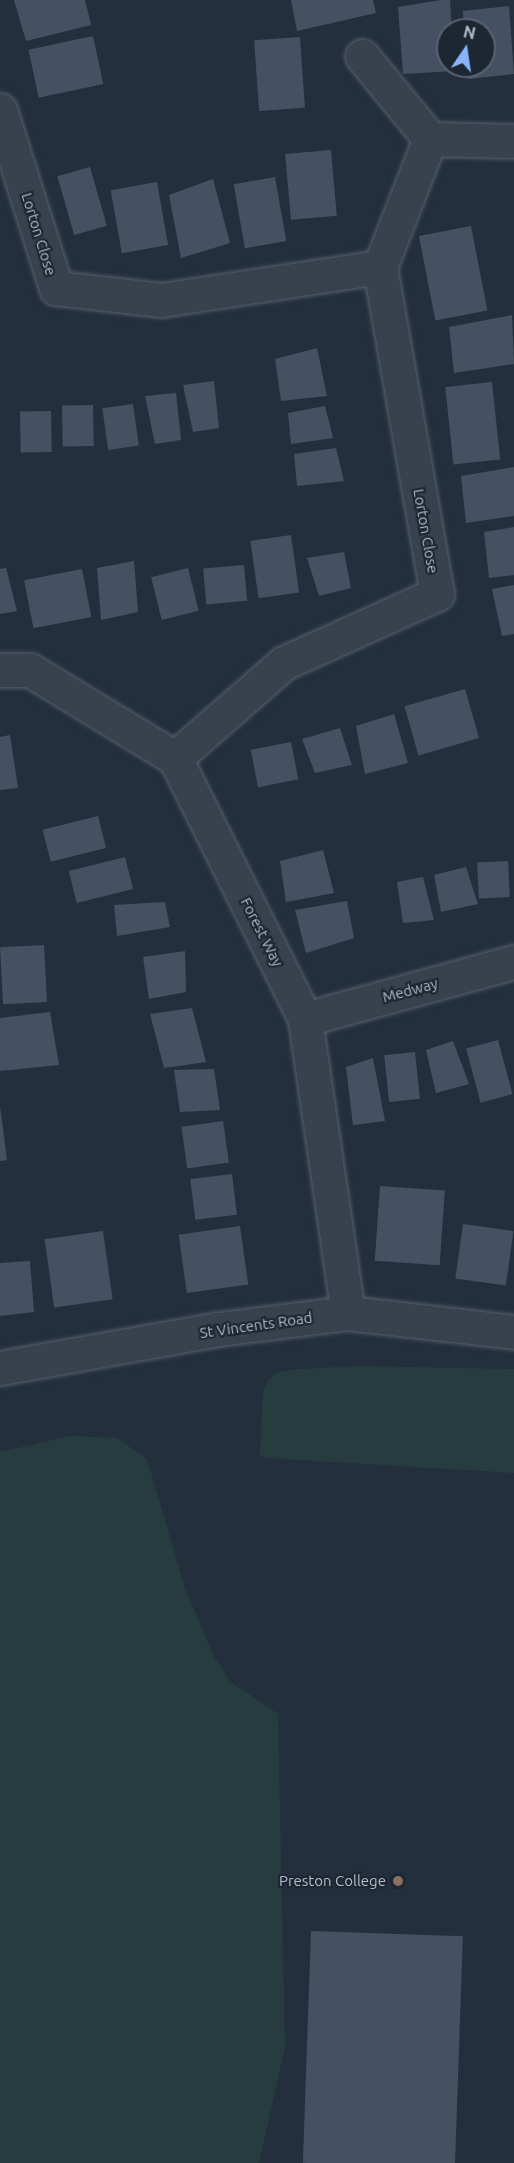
<!DOCTYPE html>
<style>
body{margin:0}
#map{position:relative;width:514px;height:2163px;overflow:hidden;background:#242f3e;font-family:Ubuntu,sans-serif}
div>[style]{position:absolute}
.green>*{inset:0;background:#263c3f}
.building>*{inset:0;background:#455162;transform-origin:0 0}
.roads{filter:drop-shadow(0 0 2px #565f6c) drop-shadow(0 0 2px #565f6c)}
.minor>*{height:33px;margin:-16.5px;padding:0 16.5px;transform-origin:16.5px;border-radius:16.5px;background:#38414e}
.tertiary>*{height:33px;margin:-16.5px;padding:0 16.5px;transform-origin:16.5px;border-radius:16.5px;background:#38414e}
.dots>*{width:16px;height:16px;translate:-50% -50%;box-sizing:border-box;border:3px solid #1d2633;border-radius:50%}
span{translate:-50% -50%;white-space:nowrap;text-align:center;line-height:1.15;-webkit-text-stroke:4.5px #1d2633;paint-order:stroke}
.street-label{font-size:15px;color:#b4bcc9}
.poi-label{font-size:15px;color:#b4bcc9}
.right{translate:-100% -50%;text-align:right}
.north{position:absolute;left:436px;top:18px;width:60px;height:60px;box-sizing:border-box;background:#1d2633;border:2px solid #59626f;border-radius:50%;rotate:13deg;font-size:16px;font-weight:700;line-height:24px;text-align:center;color:#b4bcc9}
.north::after{content:'';display:block;margin:auto;width:21px;height:27px;background:#8ab4f8;clip-path:polygon(50% 0,100% 100%,50% 72%,0 100%)}
</style>
<div id="map">
<div class="green">
<i style="clip-path:polygon(361px 1366px,514px 1369px,514px 1473px,267px 1458px,260px 1455px,263px 1390px,270px 1378px,280px 1372px,298px 1369px)"></i>
<i style="clip-path:polygon(70px 1436px,117px 1438px,147px 1459px,184px 1585px,213px 1655px,231px 1682px,278px 1714px,285px 2047px,259px 2163px,0 2163px,0 1452px)"></i>
</div>
<div class="building">
<i style="clip-path:polygon(14px 0,85px 0,91px 25px,26px 41px)"></i>
<i style="clip-path:polygon(291px 0,373px 0,376px 13px,297px 31px)"></i>
<i style="clip-path:polygon(441px 0,450px 0,452px 30px,448px 30px,448px 66px,454px 66px,455px 71px,403px 74px,398px 7px)"></i>
<i style="clip-path:polygon(509px 6px,514px 74px,468px 79px,467px 66px,484px 66px,484px 30px,464px 30px,463px 11px)"></i>
<i style="left:93px;top:36px;width:49px;height:66px;rotate:78deg"></i>
<i style="left:300px;top:37px;width:71px;height:46px;rotate:86deg"></i>
<i style="left:331px;top:150px;width:66px;height:46px;rotate:85deg"></i>
<i style="left:90px;top:167px;width:61px;height:34px;rotate:74deg"></i>
<i style="left:275px;top:177px;width:65px;height:42px;rotate:80deg"></i>
<i style="clip-path:polygon(213px 179px,230px 243px,181px 258px,169px 195px)"></i>
<i style="left:157px;top:182px;width:64px;height:47px;rotate:80deg"></i>
<i style="left:471px;top:226px;width:86px;height:53px;rotate:79deg"></i>
<i style="clip-path:polygon(512px 315px,514px 364px,454px 373px,449px 327px)"></i>
<i style="clip-path:polygon(317px 348px,327px 396px,281px 401px,275px 359px)"></i>
<i style="clip-path:polygon(214px 381px,219px 428px,193px 432px,183px 385px)"></i>
<i style="left:492px;top:382px;width:78px;height:47px;rotate:84deg"></i>
<i style="clip-path:polygon(176px 393px,181px 440px,155px 444px,145px 396px)"></i>
<i style="left:133px;top:404px;width:42px;height:31px;rotate:82deg"></i>
<i style="left:93px;top:405px;width:41px;height:31px;rotate:89deg"></i>
<i style="clip-path:polygon(325px 406px,333px 438px,291px 444px,288px 413px)"></i>
<i style="left:51px;top:411px;width:41px;height:31px;rotate:89deg"></i>
<i style="clip-path:polygon(336px 448px,344px 481px,297px 486px,294px 454px)"></i>
<i style="clip-path:polygon(514px 467px,514px 516px,466px 523px,461px 476px)"></i>
<i style="clip-path:polygon(514px 527px,514px 575px,489px 578px,484px 532px)"></i>
<i style="left:291px;top:535px;width:58px;height:41px;rotate:82deg"></i>
<i style="clip-path:polygon(344px 552px,351px 588px,319px 596px,307px 558px)"></i>
<i style="clip-path:polygon(134px 561px,138px 612px,101px 620px,97px 568px)"></i>
<i style="left:244px;top:565px;width:36px;height:41px;rotate:85deg"></i>
<i style="clip-path:polygon(6px 568px,17px 611px,0 614px,0 569px)"></i>
<i style="left:188px;top:568px;width:44px;height:38px;rotate:76deg"></i>
<i style="left:82px;top:569px;width:49px;height:59px;rotate:79deg"></i>
<i style="clip-path:polygon(514px 585px,514px 634px,502px 636px,492px 589px)"></i>
<i style="left:465px;top:689px;width:51px;height:63px;rotate:74deg"></i>
<i style="clip-path:polygon(394px 714px,408px 763px,365px 774px,356px 726px)"></i>
<i style="clip-path:polygon(340px 728px,352px 765px,315px 773px,302px 739px)"></i>
<i style="clip-path:polygon(10px 735px,18px 788px,0 790px,0 737px)"></i>
<i style="left:291px;top:742px;width:38px;height:41px;rotate:79deg"></i>
<i style="left:98px;top:816px;width:33px;height:57px;rotate:76deg"></i>
<i style="clip-path:polygon(323px 850px,334px 893px,286px 902px,280px 861px)"></i>
<i style="left:125px;top:857px;width:33px;height:58px;rotate:76deg"></i>
<i style="left:508px;top:861px;width:36px;height:31px;rotate:87deg"></i>
<i style="clip-path:polygon(466px 867px,478px 904px,441px 912px,434px 875px)"></i>
<i style="clip-path:polygon(423px 877px,434px 920px,403px 923px,397px 882px)"></i>
<i style="clip-path:polygon(347px 901px,354px 938px,306px 953px,295px 910px)"></i>
<i style="clip-path:polygon(165px 902px,170px 927px,117px 936px,114px 905px)"></i>
<i style="left:44px;top:945px;width:57px;height:44px;rotate:87deg"></i>
<i style="clip-path:polygon(185px 951px,186px 992px,149px 999px,143px 957px)"></i>
<i style="clip-path:polygon(192px 1008px,206px 1062px,164px 1068px,150px 1014px)"></i>
<i style="clip-path:polygon(50px 1012px,59px 1065px,0 1071px,0 1018px)"></i>
<i style="left:498px;top:1040px;width:56px;height:33px;rotate:75deg"></i>
<i style="clip-path:polygon(453px 1041px,469px 1084px,436px 1093px,426px 1050px)"></i>
<i style="left:415px;top:1052px;width:47px;height:31px;rotate:84deg"></i>
<i style="clip-path:polygon(373px 1058px,385px 1121px,353px 1125px,346px 1067px)"></i>
<i style="clip-path:polygon(214px 1069px,220px 1110px,180px 1112px,174px 1070px)"></i>
<i style="clip-path:polygon(0 1106px,7px 1160px,0 1161px)"></i>
<i style="left:223px;top:1121px;width:42px;height:42px;rotate:82deg"></i>
<i style="left:232px;top:1174px;width:41px;height:42px;rotate:83deg"></i>
<i style="left:380px;top:1186px;width:65px;height:75px;rotate:4deg"></i>
<i style="left:463px;top:1224px;width:51px;height:55px;rotate:8deg"></i>
<i style="left:240px;top:1226px;width:59px;height:62px;rotate:82deg"></i>
<i style="left:103px;top:1231px;width:69px;height:59px;rotate:82deg"></i>
<i style="clip-path:polygon(30px 1261px,34px 1312px,0 1316px,0 1263px)"></i>
<i style="left:311px;top:1931px;width:152px;height:232px;rotate:2deg"></i>
</div>
<div class="roads">
<div class="minor">
<i style="left:362px;top:56px;width:107px;rotate:50.7deg"></i>
<i style="left:430px;top:139px;width:84px;rotate:1.4deg"></i>
<i style="left:0;top:110px;width:187px;rotate:72.5deg"></i>
<i style="left:56px;top:288px;width:106px;rotate:6.5deg"></i>
<i style="left:161px;top:300px;width:221px;rotate:-8.6deg"></i>
<i style="left:0;top:670px;width:30px"></i>
<i style="left:30px;top:670px;width:170px;rotate:31.3deg"></i>
<i style="left:175px;top:758px;width:292px;rotate:63.5deg"></i>
<i style="left:305px;top:1019px;width:297px;rotate:81.7deg"></i>
<i style="left:175px;top:758px;width:145px;rotate:-41.1deg"></i>
<i style="left:284px;top:663px;width:168px;rotate:-24.3deg"></i>
<i style="left:437px;top:594px;width:332px;rotate:-99.9deg"></i>
<i style="left:380px;top:267px;width:137px;rotate:-68.7deg"></i>
<i style="left:305px;top:1019px;width:217px;rotate:-15.3deg"></i>
</div>
<div class="tertiary">
<i style="left:0;top:1368px;width:222px;rotate:-10.1deg"></i>
<i style="left:219px;top:1329px;width:130px;rotate:-7.1deg"></i>
<i style="left:348px;top:1313px;width:167px;rotate:6.5deg"></i>
</div>
</div>
<div class="dots">
<i style="left:398px;top:1881px;background:#8d6e63"></i>
</div>
<div class="street-label">
<span style="left:39px;top:234px;rotate:73deg">Lorton Close</span>
<span style="left:426px;top:531px;rotate:80deg">Lorton Close</span>
<span style="left:262px;top:932px;rotate:63deg">Forest Way</span>
<span style="left:410px;top:990px;rotate:-15deg">Medway</span>
<span style="left:256px;top:1325px;rotate:-8deg">St Vincents Road</span>
</div>
<div class="poi-label">
<span class="right" style="left:386px;top:1881px">Preston College</span>
</div>
<div class="north">N</div>
</div>
